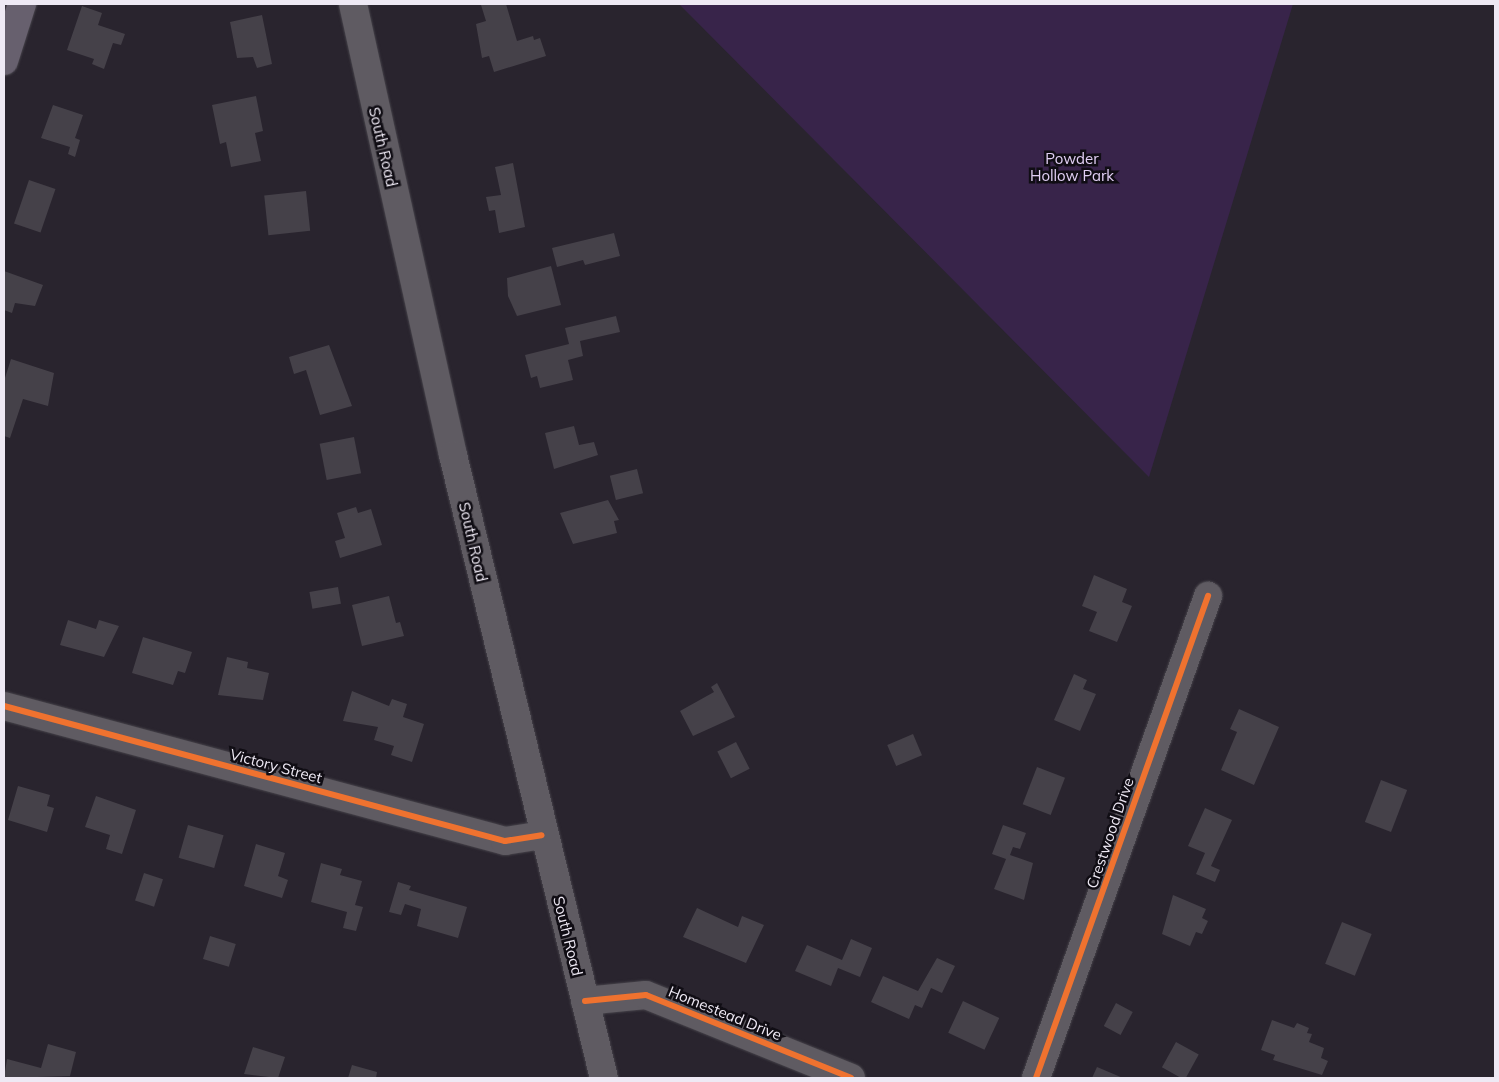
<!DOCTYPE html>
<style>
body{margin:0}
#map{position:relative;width:1499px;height:1082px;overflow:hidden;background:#29242e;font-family:Mulish,sans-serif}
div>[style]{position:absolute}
.green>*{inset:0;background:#38244a}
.building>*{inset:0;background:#454149;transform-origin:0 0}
.roads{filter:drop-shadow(0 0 1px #46434a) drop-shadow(0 0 1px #46434a)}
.street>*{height:28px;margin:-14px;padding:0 14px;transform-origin:14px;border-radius:14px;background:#5f5b62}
.secondary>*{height:28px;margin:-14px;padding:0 14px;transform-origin:14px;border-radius:14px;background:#5f5b62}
.primary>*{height:28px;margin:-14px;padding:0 14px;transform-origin:14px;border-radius:14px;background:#67606e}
.cycleway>*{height:6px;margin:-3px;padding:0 3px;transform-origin:3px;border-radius:3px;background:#ef722f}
span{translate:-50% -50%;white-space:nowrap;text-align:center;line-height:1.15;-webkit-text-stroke:5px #100d14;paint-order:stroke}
.street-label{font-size:15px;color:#eee9f4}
.park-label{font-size:15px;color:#e1cff4}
.frame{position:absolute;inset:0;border:5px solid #eee9f4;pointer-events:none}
</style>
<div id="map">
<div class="green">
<i style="clip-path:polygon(679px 4px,1293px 4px,1149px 477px)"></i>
</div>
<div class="building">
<i style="clip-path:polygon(506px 4px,517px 41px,533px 36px,534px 40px,540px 38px,546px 56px,494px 72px,489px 56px,482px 58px,476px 24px,486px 21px,481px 5px)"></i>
<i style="clip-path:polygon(82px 6px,102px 13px,98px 25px,125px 34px,121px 45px,113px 43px,104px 69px,92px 64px,94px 59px,67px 50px)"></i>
<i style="clip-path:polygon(262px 15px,272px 64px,257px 68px,253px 57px,237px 58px,230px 22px)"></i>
<i style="clip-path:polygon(256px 96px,263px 131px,255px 133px,261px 161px,231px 167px,226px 142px,220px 144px,212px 105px)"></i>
<i style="clip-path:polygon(53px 105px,83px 115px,75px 138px,80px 140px,75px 157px,68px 154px,70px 147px,41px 138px)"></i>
<i style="clip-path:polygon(513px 163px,525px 227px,499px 233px,495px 210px,489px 211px,486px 197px,501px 195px,495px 167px)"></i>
<i style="left:29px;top:180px;width:28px;height:46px;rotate:19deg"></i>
<i style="left:306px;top:191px;width:40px;height:42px;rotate:84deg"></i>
<i style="clip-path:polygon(614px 233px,620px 256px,585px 265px,583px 260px,557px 267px,552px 248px)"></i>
<i style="clip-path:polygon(551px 266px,561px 305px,517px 316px,508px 296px,507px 278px)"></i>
<i style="clip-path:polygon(4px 271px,43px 285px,35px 306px,15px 303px,12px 313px,4px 310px)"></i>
<i style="clip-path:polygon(616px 316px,620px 332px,580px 341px,583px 356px,568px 360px,573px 380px,540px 388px,537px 376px,531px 378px,525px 355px,569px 344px,565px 328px)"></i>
<i style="clip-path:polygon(329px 345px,352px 406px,320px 415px,306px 370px,294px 374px,289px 357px)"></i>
<i style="clip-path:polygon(11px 359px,54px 373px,48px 406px,23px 399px,10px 438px,4px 436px,4px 381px)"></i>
<i style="clip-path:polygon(574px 426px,579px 445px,594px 442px,598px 455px,554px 469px,545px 433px)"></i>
<i style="left:354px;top:437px;width:37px;height:35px;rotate:79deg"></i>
<i style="left:637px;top:469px;width:25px;height:28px;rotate:76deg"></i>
<i style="clip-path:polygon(608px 500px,619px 520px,614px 521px,617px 533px,573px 544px,560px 513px)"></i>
<i style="clip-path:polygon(356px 507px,358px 513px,371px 509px,382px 545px,340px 558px,335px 541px,345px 538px,337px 513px)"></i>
<i style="clip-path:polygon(1094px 575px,1127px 589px,1122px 602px,1132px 606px,1117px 642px,1089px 631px,1097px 612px,1082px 606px)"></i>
<i style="left:338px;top:587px;width:17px;height:29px;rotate:80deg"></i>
<i style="clip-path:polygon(389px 596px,396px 623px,400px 622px,404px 636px,362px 646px,352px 605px)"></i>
<i style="clip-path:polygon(68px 620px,96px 629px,99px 620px,119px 626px,104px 657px,60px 645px)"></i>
<i style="clip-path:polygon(143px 637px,192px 652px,185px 673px,178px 671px,173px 685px,132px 673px)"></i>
<i style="clip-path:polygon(227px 657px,248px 662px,247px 668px,269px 673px,263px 700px,218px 695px)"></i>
<i style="clip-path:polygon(1074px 674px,1087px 680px,1083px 689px,1096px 694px,1080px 731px,1054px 720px)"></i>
<i style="clip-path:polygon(717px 683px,735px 717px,693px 736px,680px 711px,714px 692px,711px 687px)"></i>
<i style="clip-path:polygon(352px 691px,389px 706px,392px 699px,407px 704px,403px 717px,424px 724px,412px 762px,391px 755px,394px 746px,374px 740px,378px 727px,343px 721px)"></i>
<i style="clip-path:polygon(1239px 709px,1279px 727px,1254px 785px,1221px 770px,1237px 732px,1230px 729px)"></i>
<i style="left:913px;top:734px;width:23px;height:28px;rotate:67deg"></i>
<i style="left:736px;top:742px;width:30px;height:21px;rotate:63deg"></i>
<i style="left:1037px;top:767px;width:30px;height:40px;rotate:21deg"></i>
<i style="left:1381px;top:780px;width:28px;height:45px;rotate:21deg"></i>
<i style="clip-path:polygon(18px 786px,50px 795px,47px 806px,54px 808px,47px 832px,8px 820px)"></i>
<i style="clip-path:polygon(96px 796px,136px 810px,122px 854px,106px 849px,110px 835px,85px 827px)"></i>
<i style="clip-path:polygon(1205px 808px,1232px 820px,1211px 866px,1220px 870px,1215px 882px,1196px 874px,1205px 853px,1188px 846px)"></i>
<i style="left:188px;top:825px;width:37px;height:34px;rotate:16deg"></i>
<i style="clip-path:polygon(1003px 825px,1026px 833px,1020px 849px,1013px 847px,1010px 855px,1033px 863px,1024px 900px,994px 889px,1006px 859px,992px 854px)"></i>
<i style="clip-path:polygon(256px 844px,285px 853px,278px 876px,288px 880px,282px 898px,244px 886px)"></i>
<i style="clip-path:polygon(321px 863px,342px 869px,340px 875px,362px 881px,355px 905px,363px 907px,356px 931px,343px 928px,347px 912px,311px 902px)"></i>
<i style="left:144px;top:873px;width:20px;height:29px;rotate:18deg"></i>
<i style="clip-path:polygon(398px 882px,411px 886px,409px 890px,467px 907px,458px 938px,417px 926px,421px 909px,405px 904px,401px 915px,389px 912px)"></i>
<i style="clip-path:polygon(1173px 895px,1206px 909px,1202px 918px,1208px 921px,1202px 934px,1196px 932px,1190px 946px,1162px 934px)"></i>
<i style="clip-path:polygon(697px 908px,738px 927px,742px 916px,764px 925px,746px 963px,683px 937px)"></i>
<i style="left:1342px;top:922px;width:32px;height:45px;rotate:22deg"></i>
<i style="left:210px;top:936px;width:27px;height:24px;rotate:17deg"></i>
<i style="clip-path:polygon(851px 939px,872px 948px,860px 977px,838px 968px,831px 986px,795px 971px,807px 945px,842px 960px)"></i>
<i style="clip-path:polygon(937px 958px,955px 966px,942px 993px,931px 988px,922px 1008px,915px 1005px,909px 1019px,871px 1002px,883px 976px,918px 991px)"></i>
<i style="left:963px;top:1001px;width:40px;height:35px;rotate:25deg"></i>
<i style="left:1116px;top:1003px;width:19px;height:26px;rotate:28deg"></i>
<i style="clip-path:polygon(1272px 1020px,1294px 1028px,1297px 1023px,1309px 1028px,1307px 1033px,1312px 1034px,1309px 1042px,1324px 1048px,1321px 1058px,1328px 1061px,1322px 1075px,1273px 1060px,1275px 1055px,1261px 1050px)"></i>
<i style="left:1176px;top:1042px;width:26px;height:29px;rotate:29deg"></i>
<i style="clip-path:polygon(48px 1044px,76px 1052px,70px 1076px,4px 1078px,7px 1059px,41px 1068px)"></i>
<i style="clip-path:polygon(253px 1047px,285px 1057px,278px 1078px,244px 1074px)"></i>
<i style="clip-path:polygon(352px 1065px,377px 1072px,376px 1078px,348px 1078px)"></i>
<i style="clip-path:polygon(1097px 1067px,1123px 1078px,1092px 1078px)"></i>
</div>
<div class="roads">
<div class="street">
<i style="left:4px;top:706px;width:519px;rotate:15.08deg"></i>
<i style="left:505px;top:841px;width:37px;rotate:-9deg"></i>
<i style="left:585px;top:1001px;width:61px;rotate:-5.6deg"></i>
<i style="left:646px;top:995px;width:221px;rotate:22deg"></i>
<i style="left:1036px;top:1078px;width:512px;rotate:-70.36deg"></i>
</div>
<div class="secondary">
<i style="left:353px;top:4px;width:462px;rotate:77.5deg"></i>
<i style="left:453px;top:455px;width:641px;rotate:76.38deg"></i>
</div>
<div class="primary">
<i style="left:4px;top:61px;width:60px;rotate:-72.5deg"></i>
</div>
</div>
<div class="cycleway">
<i style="left:4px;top:706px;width:519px;rotate:15.08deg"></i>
<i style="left:505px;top:841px;width:37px;rotate:-9deg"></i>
<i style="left:585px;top:1001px;width:61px;rotate:-5.6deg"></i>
<i style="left:646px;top:995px;width:221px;rotate:22deg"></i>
<i style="left:1036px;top:1078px;width:512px;rotate:-70.36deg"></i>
</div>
<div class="street-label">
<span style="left:383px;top:147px;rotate:77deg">South Road</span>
<span style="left:473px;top:542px;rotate:77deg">South Road</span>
<span style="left:276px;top:766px;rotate:15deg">Victory Street</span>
<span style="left:1110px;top:833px;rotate:-71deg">Crestwood Drive</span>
<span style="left:568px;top:936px;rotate:76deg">South Road</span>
<span style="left:725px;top:1013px;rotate:22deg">Homestead Drive</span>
</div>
<div class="park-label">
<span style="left:1072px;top:167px">Powder<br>Hollow Park</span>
</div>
<div class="frame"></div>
</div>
